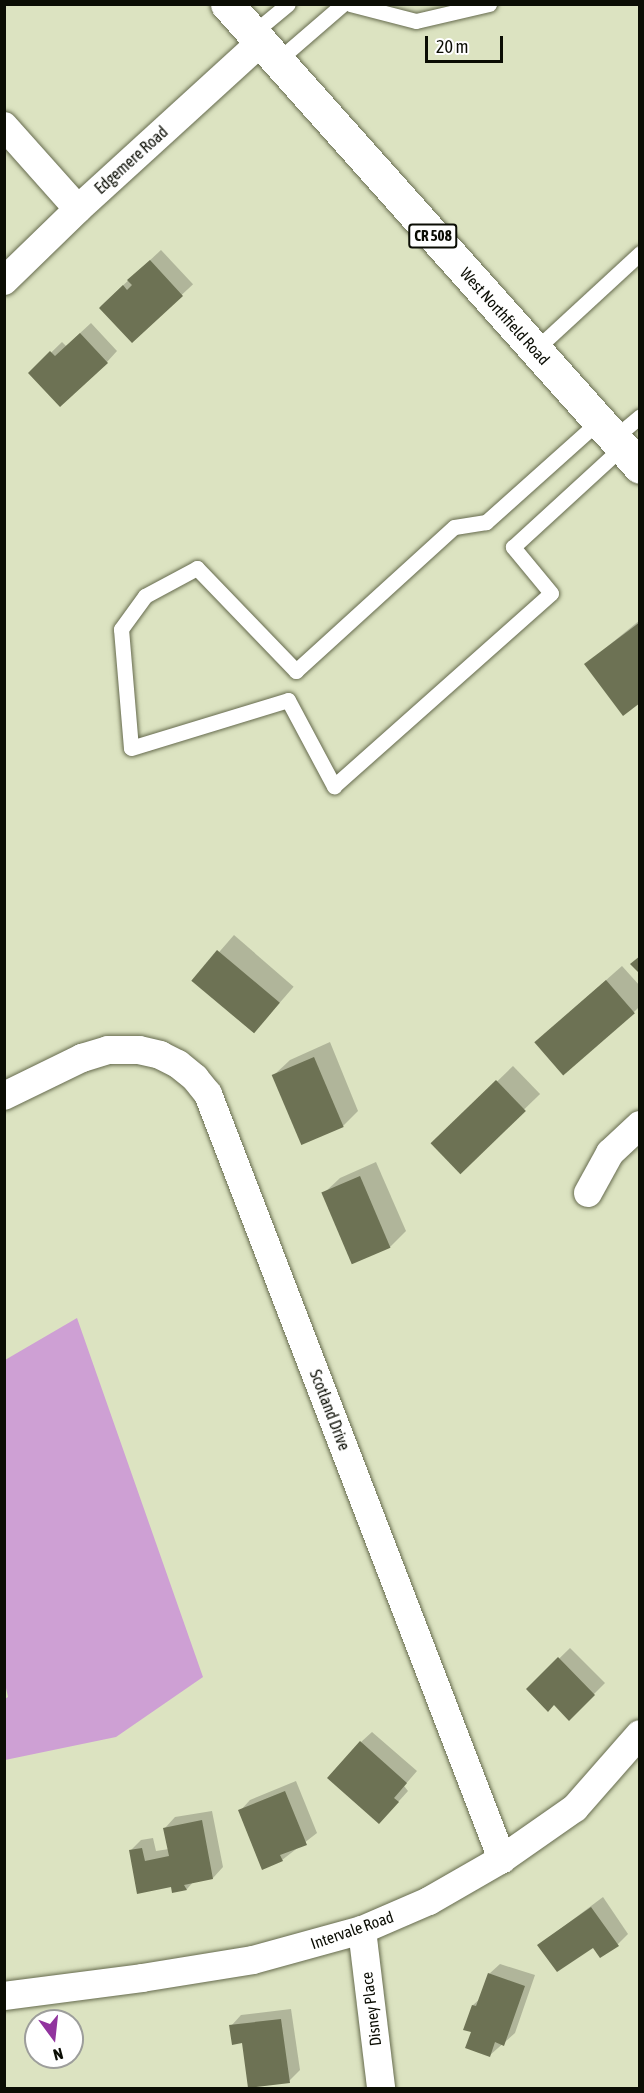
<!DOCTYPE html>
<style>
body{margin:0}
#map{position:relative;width:644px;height:2093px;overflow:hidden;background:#dce3c1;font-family:"Asap Condensed",sans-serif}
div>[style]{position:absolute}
.green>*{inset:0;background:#cea0d4}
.shadow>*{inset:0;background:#0003;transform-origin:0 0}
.building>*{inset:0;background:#6d7254;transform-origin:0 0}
.roads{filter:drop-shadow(0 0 2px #666b4e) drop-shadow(0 0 2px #666b4e)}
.lane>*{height:15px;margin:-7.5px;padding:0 7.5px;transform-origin:7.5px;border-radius:7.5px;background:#fff}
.street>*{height:28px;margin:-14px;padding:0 14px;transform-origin:14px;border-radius:14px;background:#fff}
.primary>*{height:33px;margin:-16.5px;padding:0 16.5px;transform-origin:16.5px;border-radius:16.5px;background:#fff}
span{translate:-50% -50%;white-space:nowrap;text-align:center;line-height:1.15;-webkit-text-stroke:4.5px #fff;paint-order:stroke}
.shield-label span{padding:2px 4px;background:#fff;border:2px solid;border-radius:4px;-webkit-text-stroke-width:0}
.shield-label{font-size:15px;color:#0b0d04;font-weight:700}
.street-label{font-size:16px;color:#0b0d04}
.frame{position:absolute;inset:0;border:6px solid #0b0d04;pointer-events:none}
.north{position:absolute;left:24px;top:2009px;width:60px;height:60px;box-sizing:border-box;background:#fff;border:2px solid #9d9e9b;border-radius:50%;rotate:165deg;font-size:16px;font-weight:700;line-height:24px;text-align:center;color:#0b0d04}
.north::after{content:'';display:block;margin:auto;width:21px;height:27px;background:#91349e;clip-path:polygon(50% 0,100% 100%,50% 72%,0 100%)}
.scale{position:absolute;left:425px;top:36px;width:78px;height:27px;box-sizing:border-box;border:3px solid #0b0d04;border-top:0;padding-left:8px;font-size:18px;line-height:21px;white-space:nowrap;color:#0b0d04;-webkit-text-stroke:4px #fff;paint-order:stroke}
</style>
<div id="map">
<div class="green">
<i style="clip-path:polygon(77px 1318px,203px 1677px,116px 1737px,5px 1760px,5px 1699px,8px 1697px,4px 1679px,5px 1360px)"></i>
</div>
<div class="shadow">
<i style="left:161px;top:250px;width:47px;height:83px;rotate:47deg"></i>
<i style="clip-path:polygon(91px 323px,117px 351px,107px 362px,30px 373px,62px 342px,66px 346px)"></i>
<i style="clip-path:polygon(640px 620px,640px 701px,586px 664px)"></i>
<i style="left:234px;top:935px;width:79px;height:61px;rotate:41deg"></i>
<i style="clip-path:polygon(622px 966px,640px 986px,640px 1006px,634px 1012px,536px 1042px)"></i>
<i style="clip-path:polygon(330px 1042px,358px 1111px,343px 1126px,274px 1075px,290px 1060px)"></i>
<i style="left:513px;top:1066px;width:39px;height:110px;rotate:46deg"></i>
<i style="clip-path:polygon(376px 1162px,406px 1231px,390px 1247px,324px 1193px,340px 1178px)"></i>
<i style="clip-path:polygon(570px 1648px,605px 1683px,569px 1719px,554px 1703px,528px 1689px)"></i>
<i style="clip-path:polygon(372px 1732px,417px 1771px,404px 1786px,408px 1791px,390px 1811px,361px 1742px)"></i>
<i style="clip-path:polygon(296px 1781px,317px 1833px,282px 1860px,240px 1811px,250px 1800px)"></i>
<i style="clip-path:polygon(212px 1811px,223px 1867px,213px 1878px,194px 1881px,187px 1889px,173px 1892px,172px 1885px,130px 1851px,141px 1840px,153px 1838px,156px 1851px,169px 1849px,165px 1828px,175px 1817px)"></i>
<i style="clip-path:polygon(603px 1897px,628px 1934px,618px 1944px,539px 1945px)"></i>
<i style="clip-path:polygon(500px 1964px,535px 1975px,515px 2033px,490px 2055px,472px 2031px,473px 2005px,481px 1998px,489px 1974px)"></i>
<i style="clip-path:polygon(291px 2009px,300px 2070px,289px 2081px,243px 2042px,231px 2026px,241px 2015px)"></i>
</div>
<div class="building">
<i style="clip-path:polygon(150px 260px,183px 296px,132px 343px,99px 308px,123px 285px,127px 290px,132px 285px,127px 280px)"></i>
<i style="clip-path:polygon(80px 333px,108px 363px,60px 407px,28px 373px,50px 351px,55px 356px)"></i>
<i style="clip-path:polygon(640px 622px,640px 703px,623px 716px,584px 664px)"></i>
<i style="left:217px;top:950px;width:82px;height:40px;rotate:40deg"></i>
<i style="clip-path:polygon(640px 956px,640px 974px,630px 964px)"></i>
<i style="left:606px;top:980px;width:44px;height:95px;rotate:49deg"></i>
<i style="left:314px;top:1057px;width:76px;height:46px;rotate:67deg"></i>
<i style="left:496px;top:1080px;width:43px;height:91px;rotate:46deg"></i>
<i style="left:360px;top:1176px;width:78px;height:42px;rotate:67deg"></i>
<i style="clip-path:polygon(558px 1657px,595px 1695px,569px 1721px,554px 1705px,548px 1712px,526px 1689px)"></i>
<i style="clip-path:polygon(360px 1741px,407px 1783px,394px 1798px,399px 1802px,379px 1824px,327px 1778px)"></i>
<i style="clip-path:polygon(285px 1791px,307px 1845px,280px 1855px,283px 1861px,262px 1870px,238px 1810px)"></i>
<i style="clip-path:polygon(202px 1820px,213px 1879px,184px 1885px,187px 1890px,172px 1893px,171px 1887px,137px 1894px,129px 1850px,142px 1848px,145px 1861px,169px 1856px,163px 1828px)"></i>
<i style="clip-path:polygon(591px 1907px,619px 1946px,600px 1958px,593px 1948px,557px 1972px,537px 1945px)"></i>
<i style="clip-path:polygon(488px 1973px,525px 1986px,504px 2046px,495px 2042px,490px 2057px,465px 2048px,471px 2032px,463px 2030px,472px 2005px,476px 2006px)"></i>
<i style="clip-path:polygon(281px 2019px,290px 2083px,248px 2088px,242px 2043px,232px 2045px,229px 2025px)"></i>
</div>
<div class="roads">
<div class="lane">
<i style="left:350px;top:4px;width:68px;rotate:14.4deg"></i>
<i style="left:416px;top:21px;width:75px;rotate:-13.1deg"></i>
<i style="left:253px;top:33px;width:45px;rotate:-39.6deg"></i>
<i style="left:277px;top:61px;width:87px;rotate:-40.8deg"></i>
<i style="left:535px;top:350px;width:143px;rotate:-42.7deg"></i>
<i style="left:599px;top:421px;width:152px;rotate:138.2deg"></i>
<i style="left:486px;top:522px;width:32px;rotate:171deg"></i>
<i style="left:454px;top:527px;width:214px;rotate:137.7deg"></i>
<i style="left:296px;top:671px;width:143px;rotate:-133.9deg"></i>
<i style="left:197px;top:568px;width:59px;rotate:151.7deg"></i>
<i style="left:145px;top:596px;width:41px;rotate:126deg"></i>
<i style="left:121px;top:629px;width:119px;rotate:85.2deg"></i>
<i style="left:131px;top:748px;width:164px;rotate:-17deg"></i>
<i style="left:288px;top:700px;width:98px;rotate:61.9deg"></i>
<i style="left:334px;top:786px;width:290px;rotate:-41.6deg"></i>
<i style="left:551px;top:593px;width:60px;rotate:-129.6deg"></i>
<i style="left:513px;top:547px;width:148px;rotate:-42.5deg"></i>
<i style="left:614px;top:438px;width:34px;rotate:-40deg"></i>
</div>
<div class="street">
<i style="left:4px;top:126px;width:111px;rotate:48.3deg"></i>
<i style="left:4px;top:281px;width:103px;rotate:-44.2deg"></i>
<i style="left:78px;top:209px;width:248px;rotate:-42.4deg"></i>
<i style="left:4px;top:1096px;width:87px;rotate:-26deg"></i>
<i style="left:82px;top:1058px;width:27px;rotate:-17deg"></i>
<i style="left:108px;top:1050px;width:31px"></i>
<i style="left:139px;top:1050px;width:22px;rotate:13deg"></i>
<i style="left:160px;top:1055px;width:20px;rotate:27deg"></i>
<i style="left:178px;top:1064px;width:22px;rotate:39deg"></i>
<i style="left:195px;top:1078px;width:21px;rotate:51deg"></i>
<i style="left:208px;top:1094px;width:820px;rotate:68.98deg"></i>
<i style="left:588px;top:1193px;width:46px;rotate:-61.2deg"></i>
<i style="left:610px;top:1153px;width:41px;rotate:-43deg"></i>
<i style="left:362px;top:1930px;width:159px;rotate:83.1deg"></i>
<i style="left:4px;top:1996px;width:139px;rotate:-7.4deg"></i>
<i style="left:142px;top:1978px;width:112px;rotate:-9.2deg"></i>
<i style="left:253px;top:1960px;width:113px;rotate:-15.4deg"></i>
<i style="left:362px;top:1930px;width:73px;rotate:-23.4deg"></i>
<i style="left:429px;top:1901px;width:84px;rotate:-29.9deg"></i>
<i style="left:502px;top:1859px;width:89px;rotate:-34.9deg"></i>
<i style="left:575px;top:1808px;width:98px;rotate:-48.7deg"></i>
</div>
<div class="primary">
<i style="left:227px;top:4px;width:620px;rotate:48.27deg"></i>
</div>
</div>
<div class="shield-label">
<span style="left:433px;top:236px">CR 508</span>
</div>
<div class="street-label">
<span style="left:131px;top:160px;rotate:-42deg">Edgemere Road</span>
<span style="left:505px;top:316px;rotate:48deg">West Northfield Road</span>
<span style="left:330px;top:1410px;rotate:69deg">Scotland Drive</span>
<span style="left:352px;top:1930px;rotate:-19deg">Intervale Road</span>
<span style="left:371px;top:2009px;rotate:-97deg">Disney Place</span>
</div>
<div class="frame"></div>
<div class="north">N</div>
<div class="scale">20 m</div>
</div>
